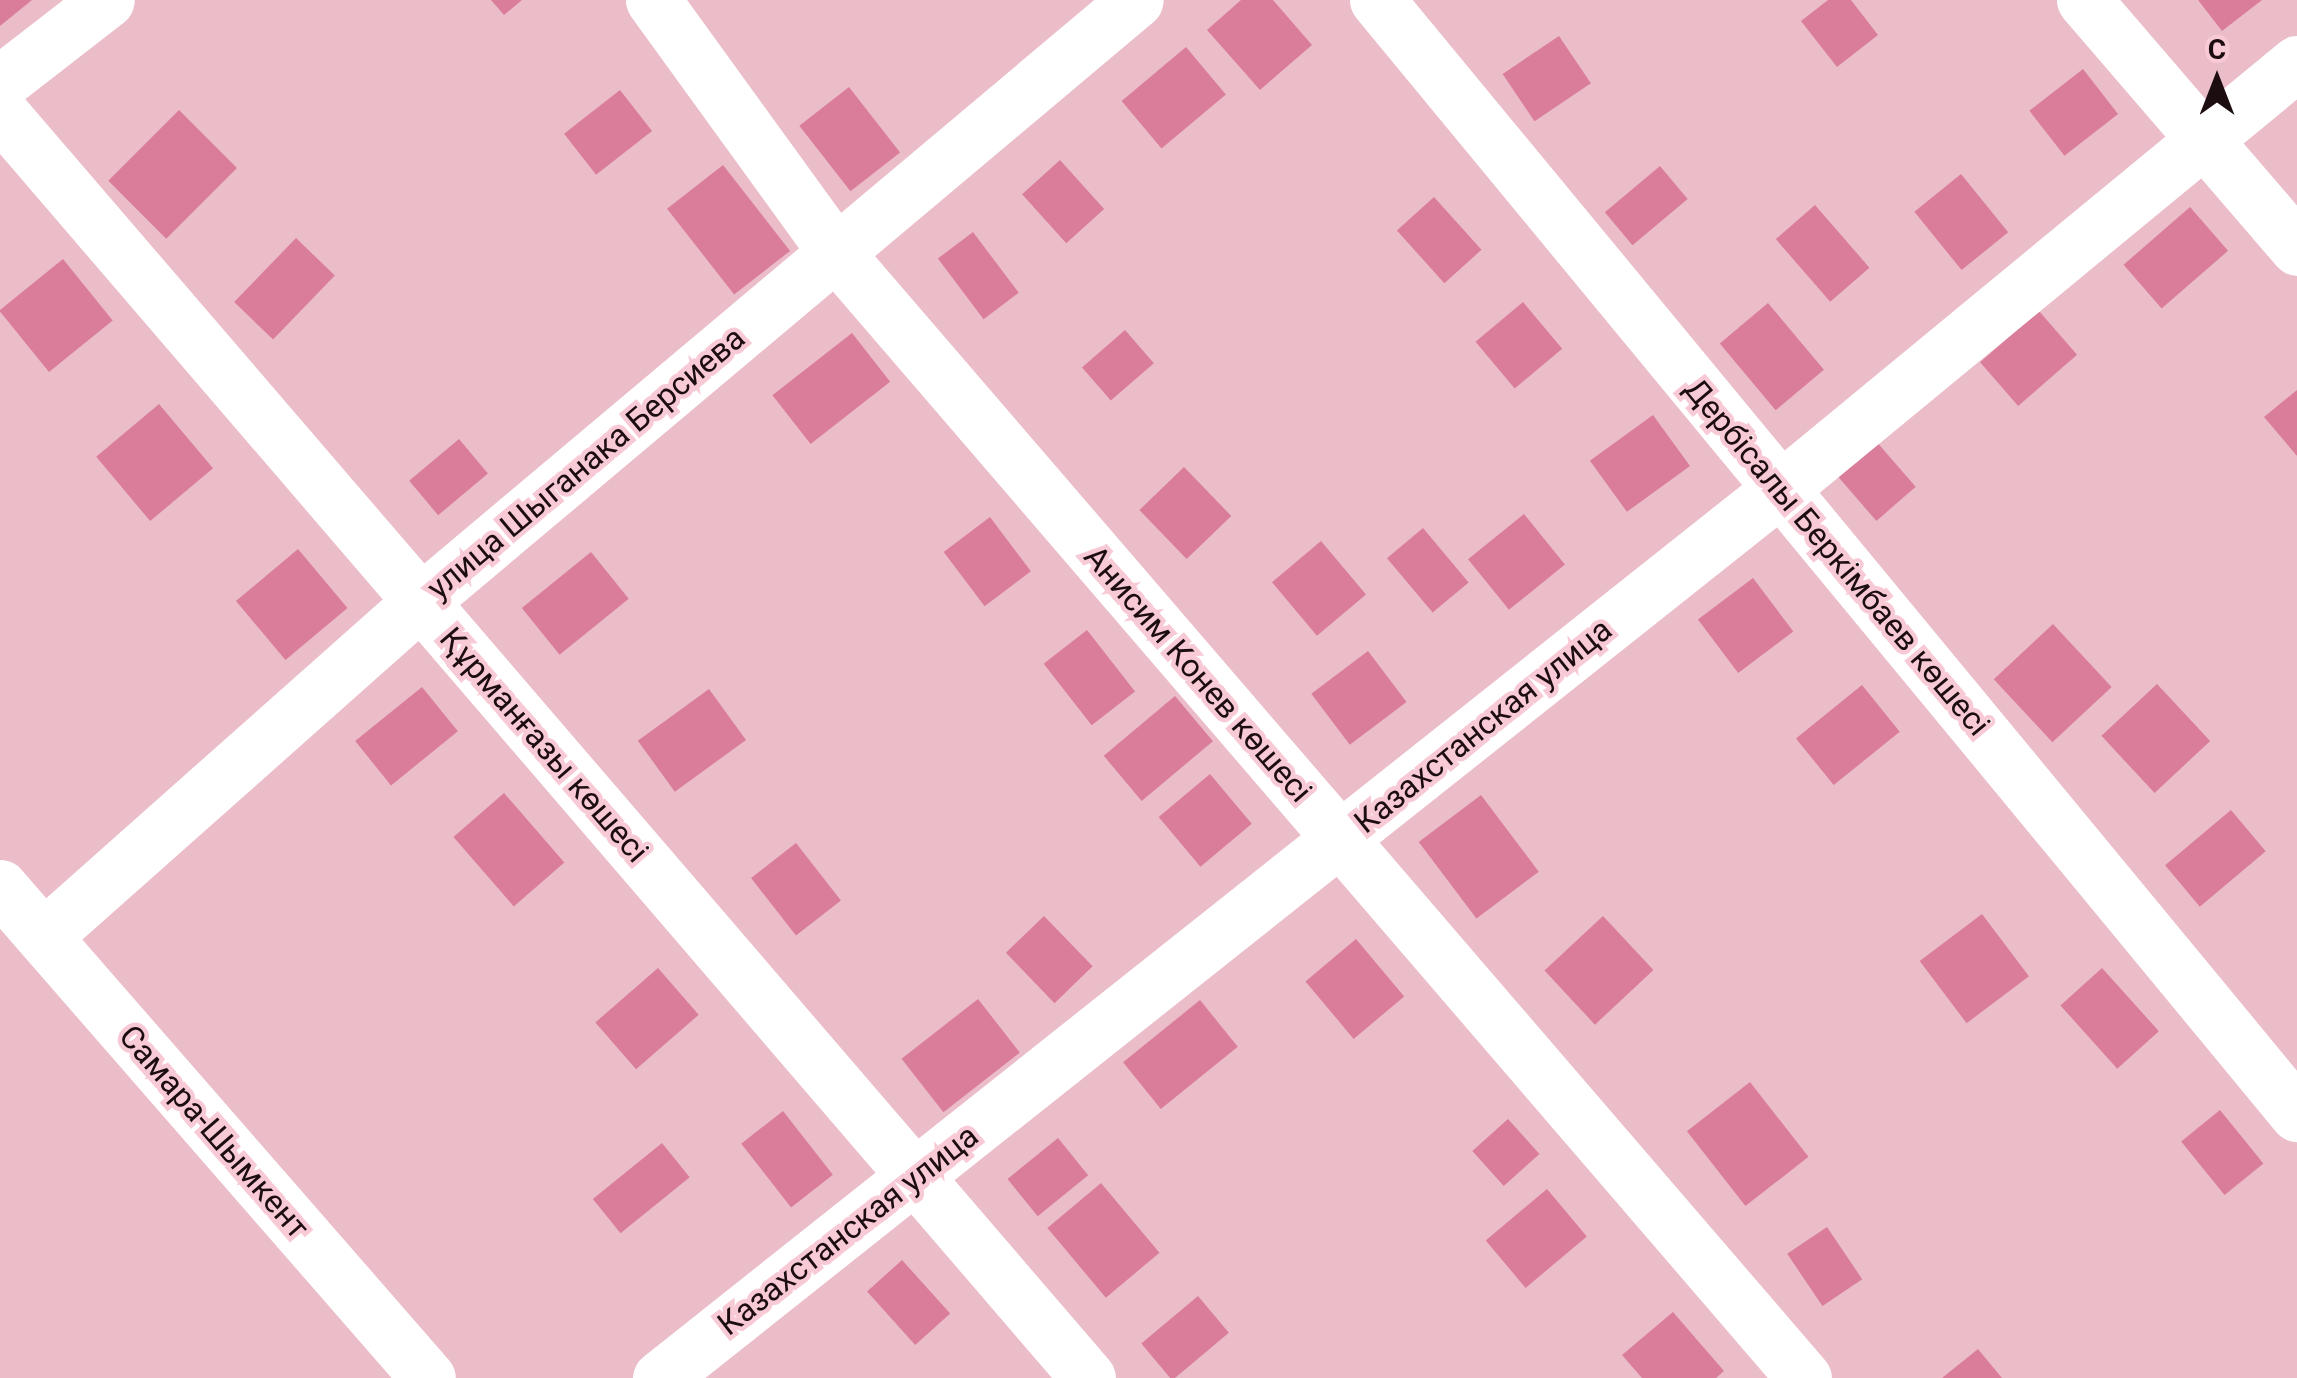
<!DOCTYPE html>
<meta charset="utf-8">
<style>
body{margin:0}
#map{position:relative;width:2297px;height:1378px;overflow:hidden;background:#ebbdc9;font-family:Roboto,sans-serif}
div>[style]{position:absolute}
.building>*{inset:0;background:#da7d9b;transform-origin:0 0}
.minor>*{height:55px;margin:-27.5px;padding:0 27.5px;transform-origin:27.5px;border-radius:27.5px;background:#fff}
.highway>*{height:55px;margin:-27.5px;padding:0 27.5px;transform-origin:27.5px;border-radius:27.5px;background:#fff}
span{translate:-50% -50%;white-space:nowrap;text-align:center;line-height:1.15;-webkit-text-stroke:9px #f8cad6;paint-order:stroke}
.street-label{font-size:32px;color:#1c0d11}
.north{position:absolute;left:2167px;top:30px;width:100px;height:100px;-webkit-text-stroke:8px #f8cad6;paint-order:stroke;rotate:0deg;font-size:28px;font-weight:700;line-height:40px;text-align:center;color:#1c0d11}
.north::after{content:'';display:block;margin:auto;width:35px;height:45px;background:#1c0d11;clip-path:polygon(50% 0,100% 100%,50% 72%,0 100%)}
</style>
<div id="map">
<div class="building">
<i style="clip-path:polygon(0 0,32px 0,0 26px)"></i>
<i style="clip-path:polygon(491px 0,522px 0,504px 15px)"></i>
<i style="clip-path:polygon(1241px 0,1273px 0,1312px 45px,1260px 90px,1207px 30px)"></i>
<i style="clip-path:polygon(1828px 0,1851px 0,1878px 35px,1837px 67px,1801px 21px)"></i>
<i style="clip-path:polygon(2198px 0,2262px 0,2222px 31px)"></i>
<i style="left:1559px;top:36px;width:57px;height:68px;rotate:56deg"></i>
<i style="left:1186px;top:47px;width:62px;height:84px;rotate:50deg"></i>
<i style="left:2083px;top:69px;width:57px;height:68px;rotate:52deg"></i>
<i style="left:849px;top:87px;width:83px;height:63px;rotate:52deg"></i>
<i style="left:620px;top:90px;width:52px;height:71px;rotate:52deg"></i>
<i style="left:179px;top:110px;width:82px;height:100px;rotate:45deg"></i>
<i style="left:1060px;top:160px;width:66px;height:51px;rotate:48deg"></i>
<i style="left:723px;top:165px;width:109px;height:71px;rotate:52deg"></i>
<i style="left:1660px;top:166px;width:43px;height:72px;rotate:50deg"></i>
<i style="left:1961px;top:174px;width:75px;height:60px;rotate:51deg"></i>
<i style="left:1434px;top:197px;width:71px;height:50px;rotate:48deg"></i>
<i style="left:1815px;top:205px;width:83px;height:52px;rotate:49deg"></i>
<i style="left:2190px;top:207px;width:58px;height:88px;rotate:49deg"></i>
<i style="left:973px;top:232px;width:76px;height:44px;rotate:53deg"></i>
<i style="left:296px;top:238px;width:54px;height:89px;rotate:44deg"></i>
<i style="left:63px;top:259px;width:79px;height:82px;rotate:51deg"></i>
<i style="left:1523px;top:302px;width:61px;height:62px;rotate:50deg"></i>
<i style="left:1768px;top:303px;width:87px;height:63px;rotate:50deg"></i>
<i style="left:2039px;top:311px;width:58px;height:78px;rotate:49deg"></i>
<i style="left:1125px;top:330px;width:44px;height:57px;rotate:49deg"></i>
<i style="left:852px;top:333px;width:62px;height:101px;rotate:52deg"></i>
<i style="clip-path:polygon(2297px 390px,2297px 456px,2264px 417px)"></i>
<i style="left:159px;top:404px;width:84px;height:82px;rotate:50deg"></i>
<i style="left:1653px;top:415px;width:63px;height:78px;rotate:54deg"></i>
<i style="left:459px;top:439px;width:45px;height:65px;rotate:50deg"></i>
<i style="left:1875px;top:440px;width:62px;height:52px;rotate:49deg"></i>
<i style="left:1184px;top:467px;width:68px;height:62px;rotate:46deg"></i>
<i style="left:1524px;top:514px;width:65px;height:72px;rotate:51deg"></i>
<i style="left:990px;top:517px;width:68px;height:58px;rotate:53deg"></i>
<i style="left:1423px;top:528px;width:71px;height:47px;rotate:50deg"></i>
<i style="left:1321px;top:541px;width:70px;height:64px;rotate:50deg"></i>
<i style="left:298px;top:549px;width:77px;height:81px;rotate:50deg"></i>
<i style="left:591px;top:552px;width:60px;height:89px;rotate:51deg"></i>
<i style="left:1753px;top:578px;width:67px;height:69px;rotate:53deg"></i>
<i style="left:2053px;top:624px;width:86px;height:81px;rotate:47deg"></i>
<i style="left:1087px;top:630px;width:78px;height:55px;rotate:52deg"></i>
<i style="left:1368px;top:651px;width:64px;height:71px;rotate:53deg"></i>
<i style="left:2157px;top:684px;width:78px;height:76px;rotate:47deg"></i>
<i style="left:1862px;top:685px;width:60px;height:85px;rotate:51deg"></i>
<i style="left:422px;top:687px;width:57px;height:86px;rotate:51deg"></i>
<i style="left:709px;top:689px;width:63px;height:88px;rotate:54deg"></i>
<i style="left:1175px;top:696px;width:59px;height:93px;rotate:50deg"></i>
<i style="left:1210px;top:774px;width:65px;height:67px;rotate:50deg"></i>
<i style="left:504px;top:793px;width:92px;height:67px;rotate:49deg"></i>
<i style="left:1481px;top:795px;width:96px;height:78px;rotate:53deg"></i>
<i style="left:2231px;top:810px;width:54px;height:86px;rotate:50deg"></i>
<i style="left:796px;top:843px;width:73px;height:57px;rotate:52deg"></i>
<i style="left:1982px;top:914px;width:78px;height:78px;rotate:53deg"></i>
<i style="left:1044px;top:916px;width:70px;height:53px;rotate:46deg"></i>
<i style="left:1603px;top:916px;width:74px;height:80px;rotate:47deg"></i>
<i style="left:1356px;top:939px;width:75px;height:66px;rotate:50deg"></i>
<i style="left:658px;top:968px;width:62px;height:83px;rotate:49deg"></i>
<i style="left:2102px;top:968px;width:85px;height:56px;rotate:48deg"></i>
<i style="left:978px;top:999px;width:68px;height:97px;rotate:52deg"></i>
<i style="left:1200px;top:1000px;width:60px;height:99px;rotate:51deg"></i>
<i style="left:1750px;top:1082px;width:95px;height:80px;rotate:52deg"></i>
<i style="left:2220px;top:1110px;width:69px;height:50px;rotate:51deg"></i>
<i style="left:783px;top:1111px;width:81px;height:53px;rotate:52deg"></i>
<i style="left:1508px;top:1119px;width:47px;height:48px;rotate:48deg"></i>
<i style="left:1058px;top:1138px;width:48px;height:65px;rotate:51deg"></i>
<i style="left:662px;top:1143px;width:44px;height:89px;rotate:51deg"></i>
<i style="left:1101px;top:1183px;width:91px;height:70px;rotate:50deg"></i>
<i style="left:1547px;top:1189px;width:62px;height:80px;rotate:50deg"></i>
<i style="left:1827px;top:1227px;width:63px;height:48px;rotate:56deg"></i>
<i style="left:902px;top:1260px;width:72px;height:47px;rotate:48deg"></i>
<i style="left:1198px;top:1296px;width:48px;height:74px;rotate:50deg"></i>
<i style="clip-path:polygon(1673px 1312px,1724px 1371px,1716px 1378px,1642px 1378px,1622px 1355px)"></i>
<i style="clip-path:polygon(1978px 1349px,2002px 1378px,1942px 1378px)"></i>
</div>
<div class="minor">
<i style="left:653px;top:0;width:312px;rotate:54.1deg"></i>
<i style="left:836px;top:253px;width:1484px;rotate:49.29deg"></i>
<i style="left:1377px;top:0;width:1445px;rotate:50.45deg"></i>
<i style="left:2084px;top:0;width:327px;rotate:49.3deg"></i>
<i style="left:0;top:83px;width:135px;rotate:-37.8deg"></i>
<i style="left:0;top:112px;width:1669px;rotate:49.32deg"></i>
<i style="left:44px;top:936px;width:503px;rotate:-41.61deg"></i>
<i style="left:420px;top:602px;width:935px;rotate:-40.06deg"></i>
<i style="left:660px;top:1378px;width:1430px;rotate:-38.44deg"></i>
<i style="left:1780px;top:489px;width:670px;rotate:-39.49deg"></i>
</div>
<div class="highway">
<i style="left:0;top:887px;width:651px;rotate:48.92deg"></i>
</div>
<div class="street-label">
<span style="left:586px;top:463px;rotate:-40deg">улица Шыганака Берсиева</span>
<span style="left:1837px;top:557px;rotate:50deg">Дербісалы Беркімбаев көшесі</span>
<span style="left:1198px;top:674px;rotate:49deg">Анисим Конев көшесі</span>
<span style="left:1483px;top:726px;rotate:-39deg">Казахстанская улица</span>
<span style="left:544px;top:745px;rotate:49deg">Құрманғазы көшесі</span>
<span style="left:214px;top:1132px;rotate:49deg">Самара-Шымкент</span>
<span style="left:848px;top:1230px;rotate:-38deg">Казахстанская улица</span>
</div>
<div class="north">С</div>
</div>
